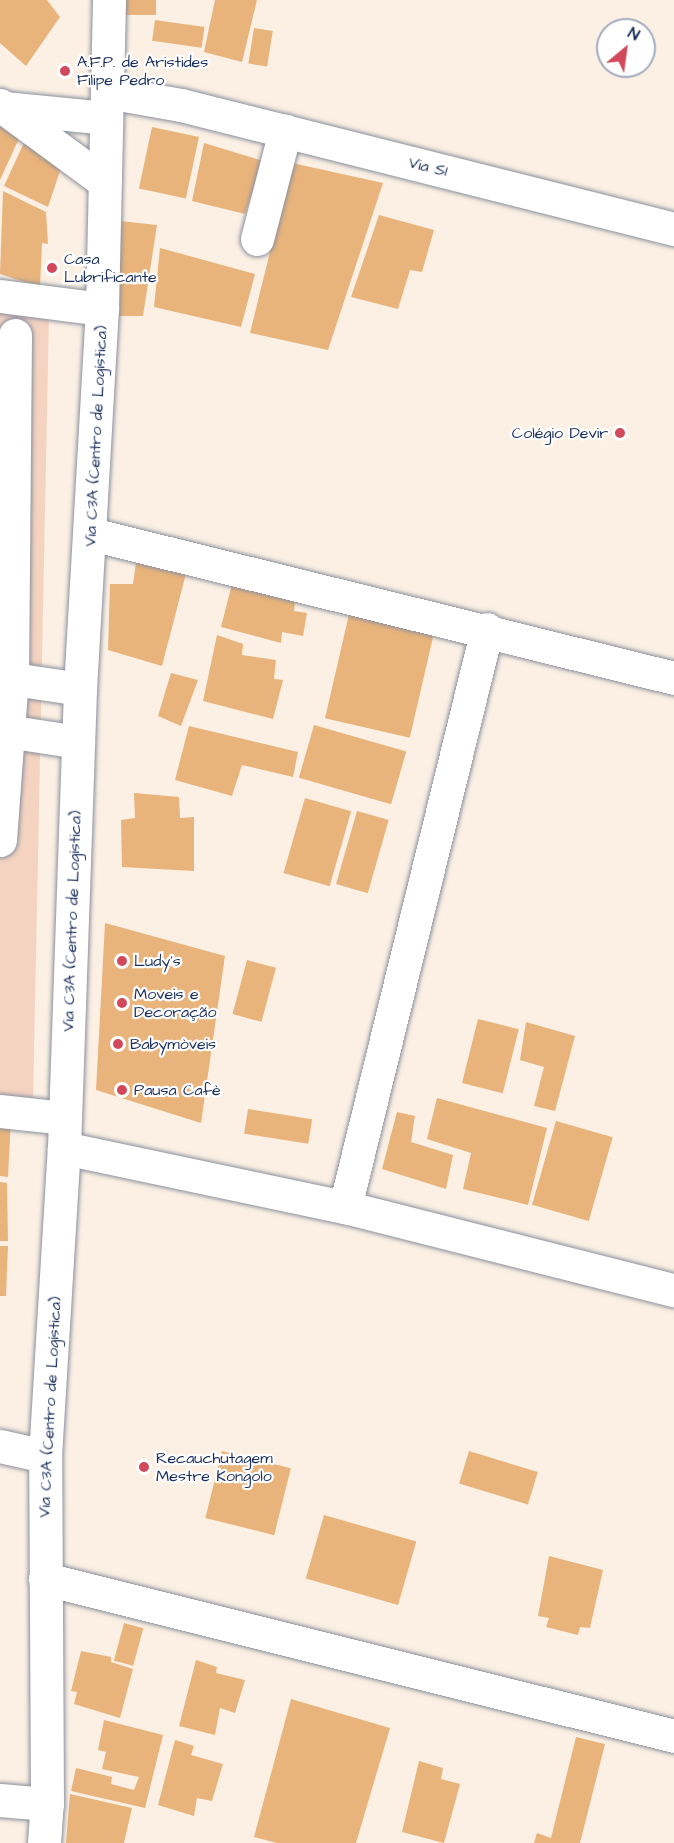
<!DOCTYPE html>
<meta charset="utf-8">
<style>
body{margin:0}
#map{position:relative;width:674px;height:1843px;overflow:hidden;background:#fbf0e3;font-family:"Architects Daughter",sans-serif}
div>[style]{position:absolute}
.built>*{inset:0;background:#f4d3c1}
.building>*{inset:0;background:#e8b47b;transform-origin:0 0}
.roads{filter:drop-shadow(0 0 2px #8b90a0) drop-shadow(0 0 2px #8b90a0)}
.minor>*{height:33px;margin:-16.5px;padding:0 16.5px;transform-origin:16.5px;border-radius:16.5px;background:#fff}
.dots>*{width:16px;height:16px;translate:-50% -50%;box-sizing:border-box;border:3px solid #fff;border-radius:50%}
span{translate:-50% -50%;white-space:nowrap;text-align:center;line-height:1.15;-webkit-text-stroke:4.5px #fff;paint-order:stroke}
.poi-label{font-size:16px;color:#1b2f5e}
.left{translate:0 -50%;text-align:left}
.right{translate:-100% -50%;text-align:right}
.street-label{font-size:16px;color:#1b2f5e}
.north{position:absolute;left:596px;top:18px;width:60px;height:60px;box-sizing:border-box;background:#fff;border:2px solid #a4acbf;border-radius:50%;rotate:29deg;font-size:16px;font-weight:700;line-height:24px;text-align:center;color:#1b2f5e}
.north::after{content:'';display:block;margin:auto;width:21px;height:27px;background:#d1495b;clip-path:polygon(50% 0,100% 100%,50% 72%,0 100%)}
</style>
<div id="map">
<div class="built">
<i style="clip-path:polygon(0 308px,49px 314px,33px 1102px,0 1097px)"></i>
</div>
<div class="building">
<i style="clip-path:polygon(0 0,47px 0,60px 17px,26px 66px,0 43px)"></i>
<i style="left:126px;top:0;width:30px;height:15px"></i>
<i style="clip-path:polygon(215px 0,257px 0,242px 62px,204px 52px)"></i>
<i style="left:155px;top:20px;width:50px;height:21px;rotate:8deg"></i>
<i style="left:254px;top:28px;width:19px;height:36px;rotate:9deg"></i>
<i style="clip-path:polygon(0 115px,22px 132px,0 180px)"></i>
<i style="left:152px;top:127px;width:48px;height:63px;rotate:12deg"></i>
<i style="clip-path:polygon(28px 134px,64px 159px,48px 207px,4px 186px)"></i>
<i style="clip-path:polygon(204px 143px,263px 161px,245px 214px,192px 201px)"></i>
<i style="clip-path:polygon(292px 163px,383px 183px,328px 350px,250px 333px)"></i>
<i style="clip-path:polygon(3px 191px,46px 212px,48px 244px,42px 243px,40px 287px,0 274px)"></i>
<i style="clip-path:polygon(379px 215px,434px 230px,422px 272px,410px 270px,398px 309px,351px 297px)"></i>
<i style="clip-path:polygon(120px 221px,157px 225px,143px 316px,114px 316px)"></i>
<i style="clip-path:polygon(160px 248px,255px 274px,241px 327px,154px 307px)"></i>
<i style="clip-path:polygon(137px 555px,188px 566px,162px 666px,108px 650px,110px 584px,133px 584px)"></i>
<i style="clip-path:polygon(233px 580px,296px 594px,294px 611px,307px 613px,303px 636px,282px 632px,281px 643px,221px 627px)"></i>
<i style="left:350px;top:610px;width:87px;height:111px;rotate:13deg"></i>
<i style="clip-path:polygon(217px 635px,243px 644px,242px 655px,276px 660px,274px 679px,283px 680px,273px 719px,203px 701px)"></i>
<i style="clip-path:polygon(171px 673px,198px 680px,181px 726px,158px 716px)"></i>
<i style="left:314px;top:725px;width:96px;height:55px;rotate:16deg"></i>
<i style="clip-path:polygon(189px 726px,298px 752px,293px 777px,242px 765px,232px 796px,175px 780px)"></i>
<i style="clip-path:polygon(134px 793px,179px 797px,180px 818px,194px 817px,194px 871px,122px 867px,121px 820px,135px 818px)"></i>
<i style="left:305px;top:798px;width:48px;height:78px;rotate:16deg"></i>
<i style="left:357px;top:811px;width:33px;height:76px;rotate:16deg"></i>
<i style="clip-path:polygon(105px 923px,225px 956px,201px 1123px,96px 1090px)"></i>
<i style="left:247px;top:960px;width:30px;height:56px;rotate:15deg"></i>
<i style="left:478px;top:1019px;width:42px;height:66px;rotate:14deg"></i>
<i style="clip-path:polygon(526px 1022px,575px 1036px,555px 1111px,534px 1106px,544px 1067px,520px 1060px)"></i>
<i style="clip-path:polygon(437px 1098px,547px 1128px,528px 1205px,463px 1189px,471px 1153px,427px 1139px)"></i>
<i style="left:248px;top:1109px;width:65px;height:25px;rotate:9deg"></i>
<i style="clip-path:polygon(397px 1112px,415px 1116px,411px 1142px,453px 1155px,446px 1189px,382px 1169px)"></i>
<i style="clip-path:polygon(0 1117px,11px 1118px,8px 1177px,0 1176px)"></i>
<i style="left:556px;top:1121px;width:59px;height:87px;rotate:16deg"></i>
<i style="clip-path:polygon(0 1182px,7px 1183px,8px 1241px,0 1241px)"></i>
<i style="clip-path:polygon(0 1246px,8px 1246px,6px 1296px,0 1296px)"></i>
<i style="left:222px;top:1451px;width:71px;height:69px;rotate:14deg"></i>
<i style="left:469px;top:1451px;width:72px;height:34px;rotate:17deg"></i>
<i style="left:324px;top:1515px;width:96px;height:66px;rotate:16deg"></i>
<i style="clip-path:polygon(549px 1556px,603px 1570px,590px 1628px,580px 1627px,578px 1635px,546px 1627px,549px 1618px,538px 1616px)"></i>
<i style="left:124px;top:1623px;width:20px;height:39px;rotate:15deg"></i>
<i style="clip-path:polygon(81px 1651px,111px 1657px,111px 1662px,133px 1669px,120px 1718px,74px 1704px,77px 1692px,71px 1691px)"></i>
<i style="clip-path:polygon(196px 1660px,217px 1667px,216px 1673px,245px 1680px,235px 1713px,220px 1708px,215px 1735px,179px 1726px)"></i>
<i style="clip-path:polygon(291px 1699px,390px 1728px,356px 1843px,277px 1843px,254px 1837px)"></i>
<i style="clip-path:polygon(104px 1720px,163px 1735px,145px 1808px,71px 1791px,76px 1768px,112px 1777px,111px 1784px,134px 1790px,139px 1777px,102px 1769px,106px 1752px,98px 1750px)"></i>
<i style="clip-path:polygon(576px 1737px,605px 1744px,580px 1843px,534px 1843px,537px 1833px,551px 1838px)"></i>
<i style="clip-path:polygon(175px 1740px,194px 1746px,191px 1755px,223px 1764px,212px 1801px,197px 1798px,194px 1816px,158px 1805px)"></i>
<i style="clip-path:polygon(419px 1761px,443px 1768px,441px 1779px,460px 1784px,444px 1843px,402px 1832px)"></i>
<i style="clip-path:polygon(70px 1794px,132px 1808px,124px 1843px,66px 1843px)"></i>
</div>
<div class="roads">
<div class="minor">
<i style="left:107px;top:92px;width:75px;rotate:10deg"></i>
<i style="left:181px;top:105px;width:508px;rotate:14.12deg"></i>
<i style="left:0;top:105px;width:130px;rotate:36.3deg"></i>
<i style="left:4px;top:108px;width:102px;rotate:5.6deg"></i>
<i style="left:257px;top:239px;width:112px;rotate:-75.5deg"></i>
<i style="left:0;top:296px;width:103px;rotate:7.3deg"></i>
<i style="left:91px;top:534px;width:601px;rotate:13.87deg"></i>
<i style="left:0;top:677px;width:81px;rotate:8.5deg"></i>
<i style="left:0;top:730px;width:79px;rotate:8.7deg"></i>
<i style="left:0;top:840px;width:162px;rotate:-85.8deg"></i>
<i style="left:12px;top:678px;width:343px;rotate:-89.5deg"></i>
<i style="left:0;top:1111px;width:64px;rotate:6.2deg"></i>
<i style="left:64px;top:1148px;width:287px;rotate:11.9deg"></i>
<i style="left:345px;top:1207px;width:339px;rotate:14.2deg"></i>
<i style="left:345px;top:1207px;width:595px;rotate:-76.2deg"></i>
<i style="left:0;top:1446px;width:46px;rotate:12.5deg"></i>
<i style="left:45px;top:1579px;width:648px;rotate:14.01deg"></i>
<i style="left:0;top:1800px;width:47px;rotate:4.9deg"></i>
<i style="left:44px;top:1843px;width:39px;rotate:-86deg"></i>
<i style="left:47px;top:1804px;width:348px;rotate:-90.3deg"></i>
<i style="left:45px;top:1456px;width:309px;rotate:-86.5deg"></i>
<i style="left:64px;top:1148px;width:459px;rotate:-88deg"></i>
<i style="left:80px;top:689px;width:381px;rotate:-86.7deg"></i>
<i style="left:102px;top:309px;width:309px;rotate:-88.7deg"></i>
</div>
</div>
<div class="dots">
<i style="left:65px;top:71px;background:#d1495b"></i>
<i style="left:52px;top:268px;background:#d1495b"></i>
<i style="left:620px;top:433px;background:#d1495b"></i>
<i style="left:122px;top:961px;background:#d1495b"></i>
<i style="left:122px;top:1003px;background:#d1495b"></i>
<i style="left:118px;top:1044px;background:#d1495b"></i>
<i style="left:122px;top:1090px;background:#d1495b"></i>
<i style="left:144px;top:1467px;background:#d1495b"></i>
</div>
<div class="poi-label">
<span class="left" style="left:77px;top:71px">A.F.P. de Aristides<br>Filipe Pedro</span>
<span class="left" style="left:64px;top:268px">Casa<br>Lubrificante</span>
<span class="right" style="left:608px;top:433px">Colégio Devir</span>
<span class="left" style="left:134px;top:961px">Ludy's</span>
<span class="left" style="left:134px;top:1003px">Moveis e<br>Decoração</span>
<span class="left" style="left:130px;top:1044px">Babymòveis</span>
<span class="left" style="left:134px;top:1090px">Pausa Cafè</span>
<span class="left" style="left:156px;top:1467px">Recauchutagem<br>Mestre Kongolo</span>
</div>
<div class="street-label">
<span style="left:428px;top:167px;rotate:14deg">Via S1</span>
<span style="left:96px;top:436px;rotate:-87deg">Via C3A (Centro de Logística)</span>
<span style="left:72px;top:921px;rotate:-88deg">Via C3A (Centro de Logística)</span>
<span style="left:50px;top:1407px;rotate:-87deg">Via C3A (Centro de Logística)</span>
</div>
<div class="north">N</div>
</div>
